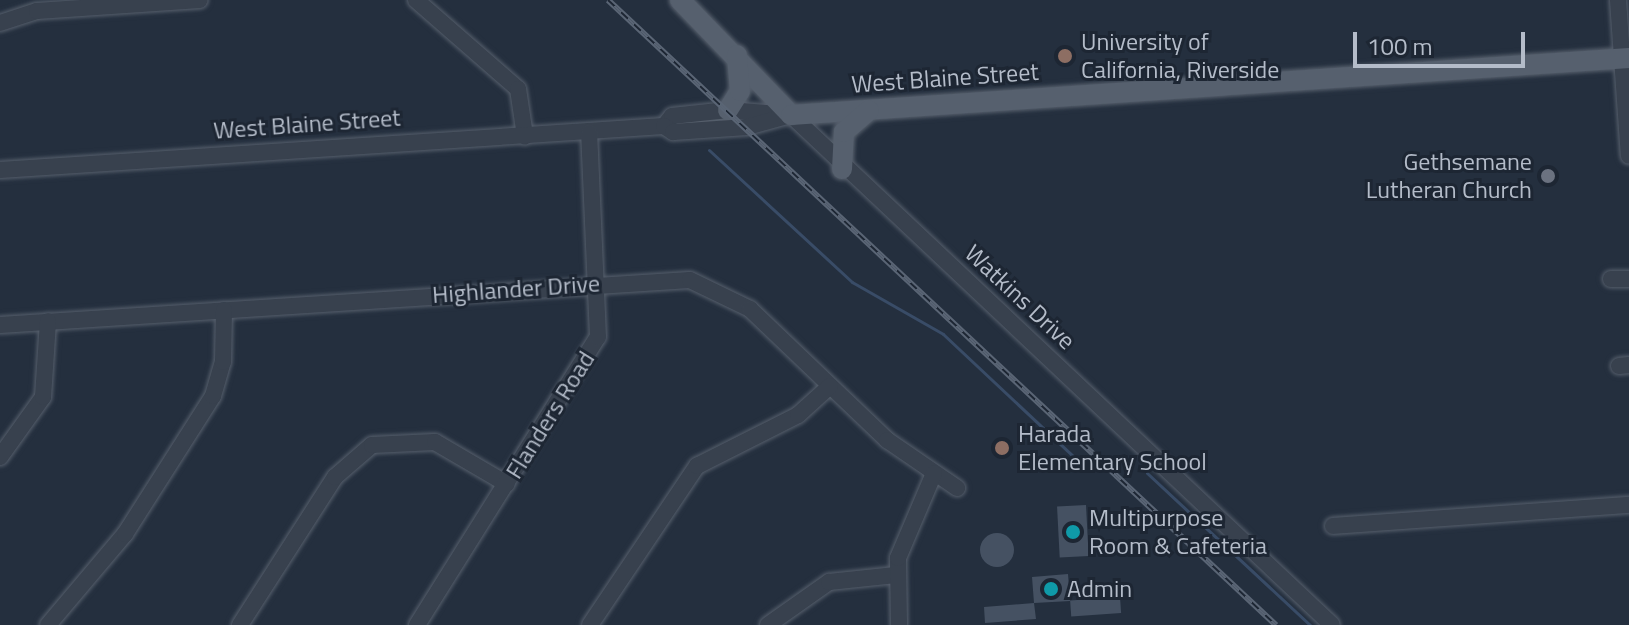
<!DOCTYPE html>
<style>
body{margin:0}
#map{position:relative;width:1629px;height:625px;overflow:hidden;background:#242f3e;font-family:"Titillium Web",sans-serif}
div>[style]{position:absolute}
.stream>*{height:3px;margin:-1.5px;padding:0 1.5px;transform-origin:1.5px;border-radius:1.5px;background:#394c67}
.building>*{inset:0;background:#455162;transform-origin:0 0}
.round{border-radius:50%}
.roads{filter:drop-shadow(0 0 2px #565f6c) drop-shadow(0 0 2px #565f6c)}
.minor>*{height:16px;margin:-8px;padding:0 8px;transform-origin:8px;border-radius:8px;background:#38414e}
.major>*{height:20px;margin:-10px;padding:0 10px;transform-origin:10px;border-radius:10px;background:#56606e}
.rail>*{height:6px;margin-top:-3px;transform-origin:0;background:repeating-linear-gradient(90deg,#1d2633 0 9px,#5a6575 0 18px);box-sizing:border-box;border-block:2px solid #5a6575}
.dots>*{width:22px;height:22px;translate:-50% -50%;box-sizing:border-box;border:4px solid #1d2633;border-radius:50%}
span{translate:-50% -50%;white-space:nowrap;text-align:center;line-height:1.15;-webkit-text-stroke:6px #1d2633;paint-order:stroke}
.poi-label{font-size:24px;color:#b4bcc9}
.left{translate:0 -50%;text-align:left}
.right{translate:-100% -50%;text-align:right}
.street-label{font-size:24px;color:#b4bcc9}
.scale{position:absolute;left:1353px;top:32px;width:172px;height:36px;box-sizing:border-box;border:4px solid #b4bcc9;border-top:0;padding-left:10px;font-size:24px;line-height:28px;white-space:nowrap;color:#b4bcc9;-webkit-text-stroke:6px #1d2633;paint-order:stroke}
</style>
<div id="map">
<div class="stream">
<i style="left:709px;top:150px;width:195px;rotate:42.7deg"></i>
<i style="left:852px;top:282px;width:105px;rotate:29.7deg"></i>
<i style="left:943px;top:334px;width:181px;rotate:43.2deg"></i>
<i style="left:1147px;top:473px;width:223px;rotate:43deg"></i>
</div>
<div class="building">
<i style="left:1086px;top:505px;width:51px;height:29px;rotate:87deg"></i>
<i class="round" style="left:980px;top:533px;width:34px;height:34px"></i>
<i style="clip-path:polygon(1068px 574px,1070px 601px,1034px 603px,1036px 619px,985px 623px,984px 607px,1034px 603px,1032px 577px)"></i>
<i style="left:1120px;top:597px;width:16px;height:50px;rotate:86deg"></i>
</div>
<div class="roads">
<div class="minor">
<i style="left:416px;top:0;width:135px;rotate:41.1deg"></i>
<i style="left:518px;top:89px;width:48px;rotate:81.5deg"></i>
<i style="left:1618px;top:0;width:156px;rotate:86deg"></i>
<i style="left:0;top:23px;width:39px;rotate:-18deg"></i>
<i style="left:37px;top:11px;width:163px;rotate:-3.9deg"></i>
<i style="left:791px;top:115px;width:743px;rotate:43.31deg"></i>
<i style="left:664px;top:126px;width:13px;rotate:-51deg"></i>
<i style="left:672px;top:116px;width:56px;rotate:-6.1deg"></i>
<i style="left:728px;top:110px;width:63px;rotate:4.5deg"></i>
<i style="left:0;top:170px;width:665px;rotate:-3.79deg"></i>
<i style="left:664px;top:126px;width:11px;rotate:34deg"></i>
<i style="left:673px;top:132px;width:74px;rotate:-3.9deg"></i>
<i style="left:747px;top:127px;width:46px;rotate:-15.3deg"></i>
<i style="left:1611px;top:279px;width:18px"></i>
<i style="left:0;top:325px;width:691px;rotate:-3.73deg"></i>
<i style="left:690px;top:280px;width:67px;rotate:25.8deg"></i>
<i style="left:750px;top:309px;width:190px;rotate:43.7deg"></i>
<i style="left:887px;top:440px;width:85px;rotate:34.4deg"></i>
<i style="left:1619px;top:366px;width:10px;rotate:-6deg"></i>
<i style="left:0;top:457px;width:74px;rotate:-54.4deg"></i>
<i style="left:43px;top:397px;width:76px;rotate:-86.2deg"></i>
<i style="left:1333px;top:526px;width:297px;rotate:-4.1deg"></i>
<i style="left:48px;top:625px;width:119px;rotate:-49.8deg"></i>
<i style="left:125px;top:534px;width:164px;rotate:-57.5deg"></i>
<i style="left:213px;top:396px;width:35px;rotate:-74deg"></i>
<i style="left:223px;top:362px;width:52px;rotate:-88.9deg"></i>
<i style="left:240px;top:625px;width:176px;rotate:-57.3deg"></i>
<i style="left:335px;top:477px;width:49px;rotate:-40.9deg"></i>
<i style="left:372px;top:445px;width:63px;rotate:-2.7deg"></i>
<i style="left:435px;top:442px;width:83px;rotate:30.3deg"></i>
<i style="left:417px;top:625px;width:340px;rotate:-57.9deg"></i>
<i style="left:598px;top:337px;width:205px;rotate:-92.5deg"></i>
<i style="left:590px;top:625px;width:192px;rotate:-56.1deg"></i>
<i style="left:697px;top:466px;width:113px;rotate:-26.8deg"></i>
<i style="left:798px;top:415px;width:43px;rotate:-42.2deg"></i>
<i style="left:768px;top:625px;width:75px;rotate:-35.2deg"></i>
<i style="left:829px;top:582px;width:67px;rotate:-6deg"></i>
<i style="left:899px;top:625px;width:67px;rotate:-90.9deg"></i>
<i style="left:898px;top:558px;width:92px;rotate:-67deg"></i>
</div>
<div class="major">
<i style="left:680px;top:0;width:160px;rotate:46deg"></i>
<i style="left:791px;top:115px;width:840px;rotate:-3.89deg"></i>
<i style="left:728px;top:110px;width:22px;rotate:-58deg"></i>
<i style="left:740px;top:91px;width:36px;rotate:-95deg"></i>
<i style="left:842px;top:169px;width:37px;rotate:-87deg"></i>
<i style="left:844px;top:132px;width:33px;rotate:-41deg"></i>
</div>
</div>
<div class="rail">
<i style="left:608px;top:0;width:915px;rotate:43.1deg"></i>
</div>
<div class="dots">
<i style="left:1065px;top:56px;background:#8d6e63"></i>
<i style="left:1548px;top:176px;background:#6b7280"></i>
<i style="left:1002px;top:448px;background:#8d6e63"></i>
<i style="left:1073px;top:532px;background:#0f9aa8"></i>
<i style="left:1051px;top:589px;background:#0f9aa8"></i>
</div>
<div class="poi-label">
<span class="left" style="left:1081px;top:56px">University of<br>California, Riverside</span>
<span class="right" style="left:1532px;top:176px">Gethsemane<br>Lutheran Church</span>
<span class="left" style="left:1018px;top:448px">Harada<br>Elementary School</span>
<span class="left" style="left:1089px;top:532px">Multipurpose<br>Room &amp; Cafeteria</span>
<span class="left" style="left:1067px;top:589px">Admin</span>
</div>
<div class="street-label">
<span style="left:945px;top:78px;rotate:-4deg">West Blaine Street</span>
<span style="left:307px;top:124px;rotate:-4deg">West Blaine Street</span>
<span style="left:516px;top:289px;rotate:-4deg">Highlander Drive</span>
<span style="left:1020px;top:297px;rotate:43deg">Watkins Drive</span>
<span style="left:550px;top:415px;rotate:-58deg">Flanders Road</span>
</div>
<div class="scale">100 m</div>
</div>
